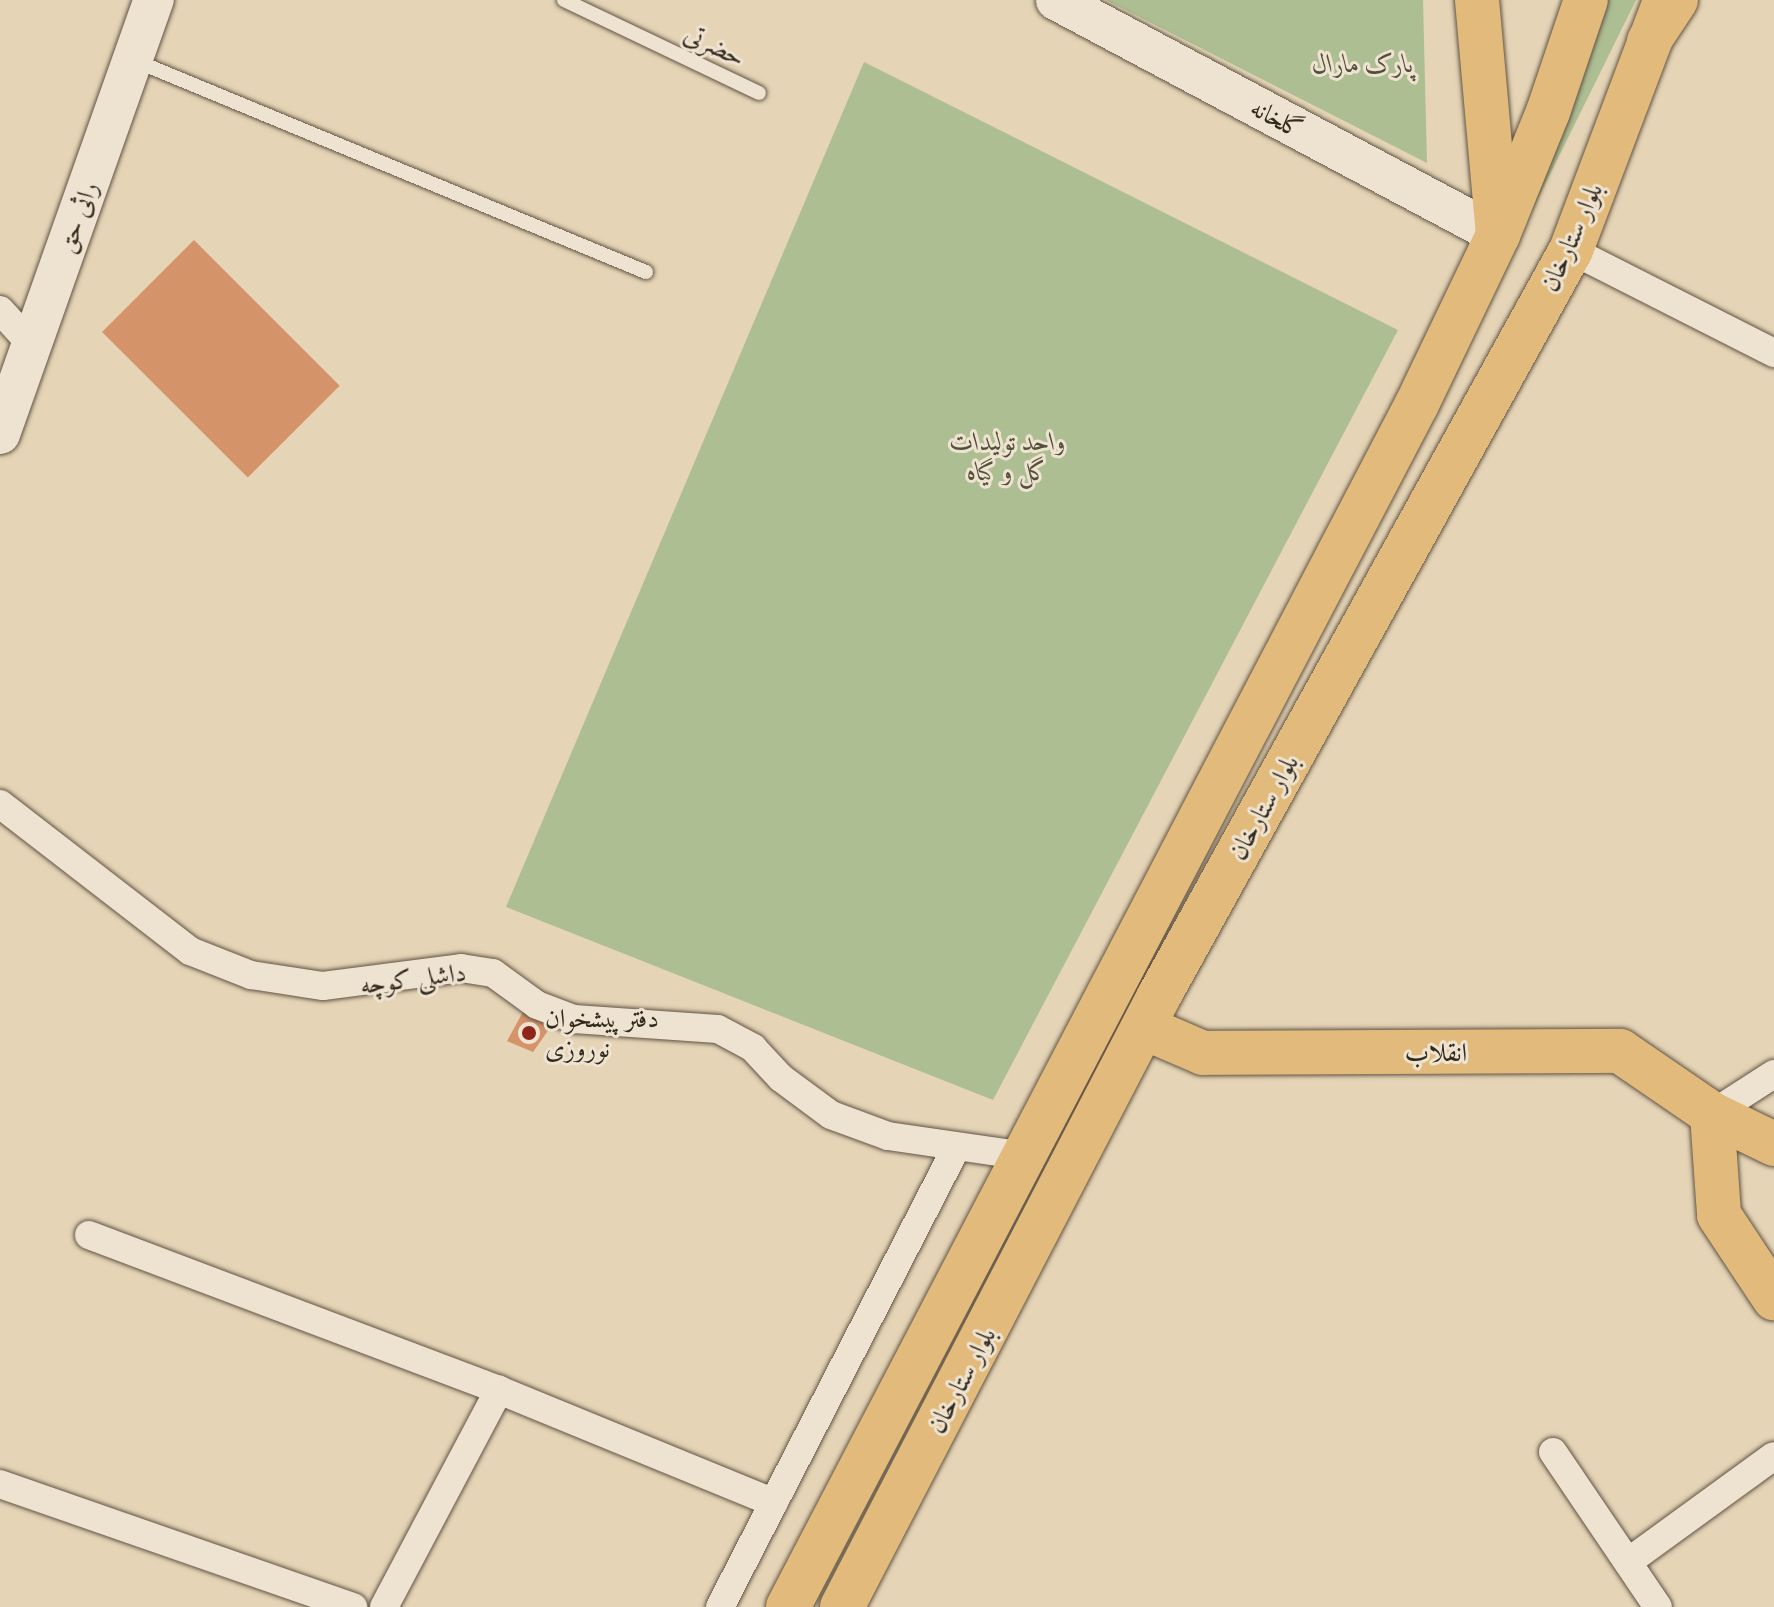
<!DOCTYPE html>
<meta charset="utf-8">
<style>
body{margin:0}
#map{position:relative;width:1774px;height:1607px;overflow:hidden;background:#e5d4b6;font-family:"Gentium Book Plus",Amiri,serif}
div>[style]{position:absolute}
.green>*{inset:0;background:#aebe93}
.building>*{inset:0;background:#d49369;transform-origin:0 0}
.roads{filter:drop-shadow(0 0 2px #605444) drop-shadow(0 0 2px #605444)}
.lane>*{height:14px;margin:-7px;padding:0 7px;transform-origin:7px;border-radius:7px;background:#eee3d0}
.street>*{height:28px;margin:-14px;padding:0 14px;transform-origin:14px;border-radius:14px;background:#eee3d0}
.secondary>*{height:40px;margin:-20px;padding:0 20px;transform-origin:20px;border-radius:20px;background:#eee3d0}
.primary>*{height:44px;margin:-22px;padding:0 22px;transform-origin:22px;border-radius:22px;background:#e2ba7b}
.highway>*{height:44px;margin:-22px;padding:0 22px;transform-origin:22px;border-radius:22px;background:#e2ba7b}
.dots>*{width:22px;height:22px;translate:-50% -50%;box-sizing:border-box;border:4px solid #eee3d0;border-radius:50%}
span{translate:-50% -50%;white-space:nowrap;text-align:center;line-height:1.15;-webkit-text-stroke:6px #eee3d0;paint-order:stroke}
.street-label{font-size:26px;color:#332a1e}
.park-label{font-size:26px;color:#524f3b;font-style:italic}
.poi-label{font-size:26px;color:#332a1e}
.left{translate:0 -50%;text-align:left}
</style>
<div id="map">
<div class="green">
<i style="clip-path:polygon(1106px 0,1423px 0,1427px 163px)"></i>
<i style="clip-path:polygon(1571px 0,1636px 0,1527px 221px)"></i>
<i style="clip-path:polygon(864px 62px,1398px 330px,993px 1100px,506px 907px)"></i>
</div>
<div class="building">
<i style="left:194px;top:240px;width:206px;height:130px;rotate:45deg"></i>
<i style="clip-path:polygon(524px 1010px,552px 1025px,533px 1052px,507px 1041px)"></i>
</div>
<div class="roads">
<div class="lane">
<i style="left:564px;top:0;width:216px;rotate:25.5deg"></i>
<i style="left:136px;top:61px;width:552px;rotate:22.48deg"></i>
</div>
<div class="street">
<i style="left:1571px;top:250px;width:228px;rotate:26.9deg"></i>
<i style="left:0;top:310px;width:47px;rotate:47.6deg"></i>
<i style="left:0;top:804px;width:240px;rotate:37.7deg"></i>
<i style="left:190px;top:951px;width:66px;rotate:21.5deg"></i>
<i style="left:251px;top:975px;width:73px;rotate:8.7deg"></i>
<i style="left:323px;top:986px;width:139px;rotate:-7.4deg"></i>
<i style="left:461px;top:968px;width:32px;rotate:9deg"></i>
<i style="left:493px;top:973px;width:54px;rotate:36deg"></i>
<i style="left:537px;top:1005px;width:40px;rotate:21deg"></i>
<i style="left:574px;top:1019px;width:144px;rotate:4deg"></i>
<i style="left:718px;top:1029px;width:40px;rotate:28deg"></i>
<i style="left:753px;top:1048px;width:41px;rotate:47deg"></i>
<i style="left:781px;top:1078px;width:62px;rotate:36.5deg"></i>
<i style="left:831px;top:1115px;width:61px;rotate:20.2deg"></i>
<i style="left:888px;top:1136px;width:138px;rotate:8.3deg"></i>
<i style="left:1712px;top:1114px;width:74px;rotate:-32.8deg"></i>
<i style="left:89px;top:1235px;width:438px;rotate:20.7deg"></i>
<i style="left:499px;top:1390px;width:297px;rotate:22.3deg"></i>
<i style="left:1553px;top:1452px;width:187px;rotate:55.9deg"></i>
<i style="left:0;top:1484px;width:374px;rotate:19.2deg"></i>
<i style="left:1628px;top:1562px;width:180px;rotate:-36deg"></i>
<i style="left:384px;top:1607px;width:246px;rotate:-62.1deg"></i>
<i style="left:720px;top:1607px;width:514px;rotate:-62.79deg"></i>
</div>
<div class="secondary">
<i style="left:1056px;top:0;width:501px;rotate:28deg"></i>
<i style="left:0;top:434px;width:461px;rotate:-70.5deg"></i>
</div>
<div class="primary">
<i style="left:1145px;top:1028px;width:63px;rotate:23.3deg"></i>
<i style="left:1203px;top:1053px;width:417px;rotate:-0.3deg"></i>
<i style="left:1620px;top:1051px;width:112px;rotate:34.4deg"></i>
<i style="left:1712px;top:1114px;width:69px;rotate:25.8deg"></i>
<i style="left:1712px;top:1114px;width:101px;rotate:86deg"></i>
<i style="left:1719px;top:1215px;width:100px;rotate:56.5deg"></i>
<i style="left:788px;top:1607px;width:1358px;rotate:-62.4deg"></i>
<i style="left:1417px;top:404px;width:187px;rotate:-64.4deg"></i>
<i style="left:1498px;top:235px;width:133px;rotate:-67.9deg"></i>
<i style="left:1548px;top:112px;width:118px;rotate:-71.3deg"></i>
<i style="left:842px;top:1607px;width:688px;rotate:-62.58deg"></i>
<i style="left:1159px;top:996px;width:852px;rotate:-61.09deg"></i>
<i style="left:1571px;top:250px;width:261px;rotate:-69.3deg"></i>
</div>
<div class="highway">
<i style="left:1477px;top:0;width:236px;rotate:84.9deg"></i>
<i style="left:1649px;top:41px;width:49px;rotate:-56.6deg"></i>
</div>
</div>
<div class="dots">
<i style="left:529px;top:1033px;background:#8f2418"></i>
</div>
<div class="street-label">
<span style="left:715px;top:45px;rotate:26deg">حضرتی</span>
<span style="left:1277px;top:118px;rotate:28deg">گلخانه</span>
<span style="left:77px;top:217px;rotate:-70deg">راثی حق</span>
<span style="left:1571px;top:237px;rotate:-66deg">بلوار ستارخان</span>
<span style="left:1263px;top:807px;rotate:-61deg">بلوار ستارخان</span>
<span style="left:413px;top:978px;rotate:-7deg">داشلی کوچه</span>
<span style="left:1436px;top:1052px">انقلاب</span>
<span style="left:961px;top:1380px;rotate:-62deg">بلوار ستارخان</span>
</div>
<div class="park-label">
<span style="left:1363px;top:63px">پارک مارال</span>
<span style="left:1008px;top:456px">واحد تولیدات<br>گل و گیاه</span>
</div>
<div class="poi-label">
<span class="left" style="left:545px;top:1033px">دفتر پیشخوان<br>نوروزی</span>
</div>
</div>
